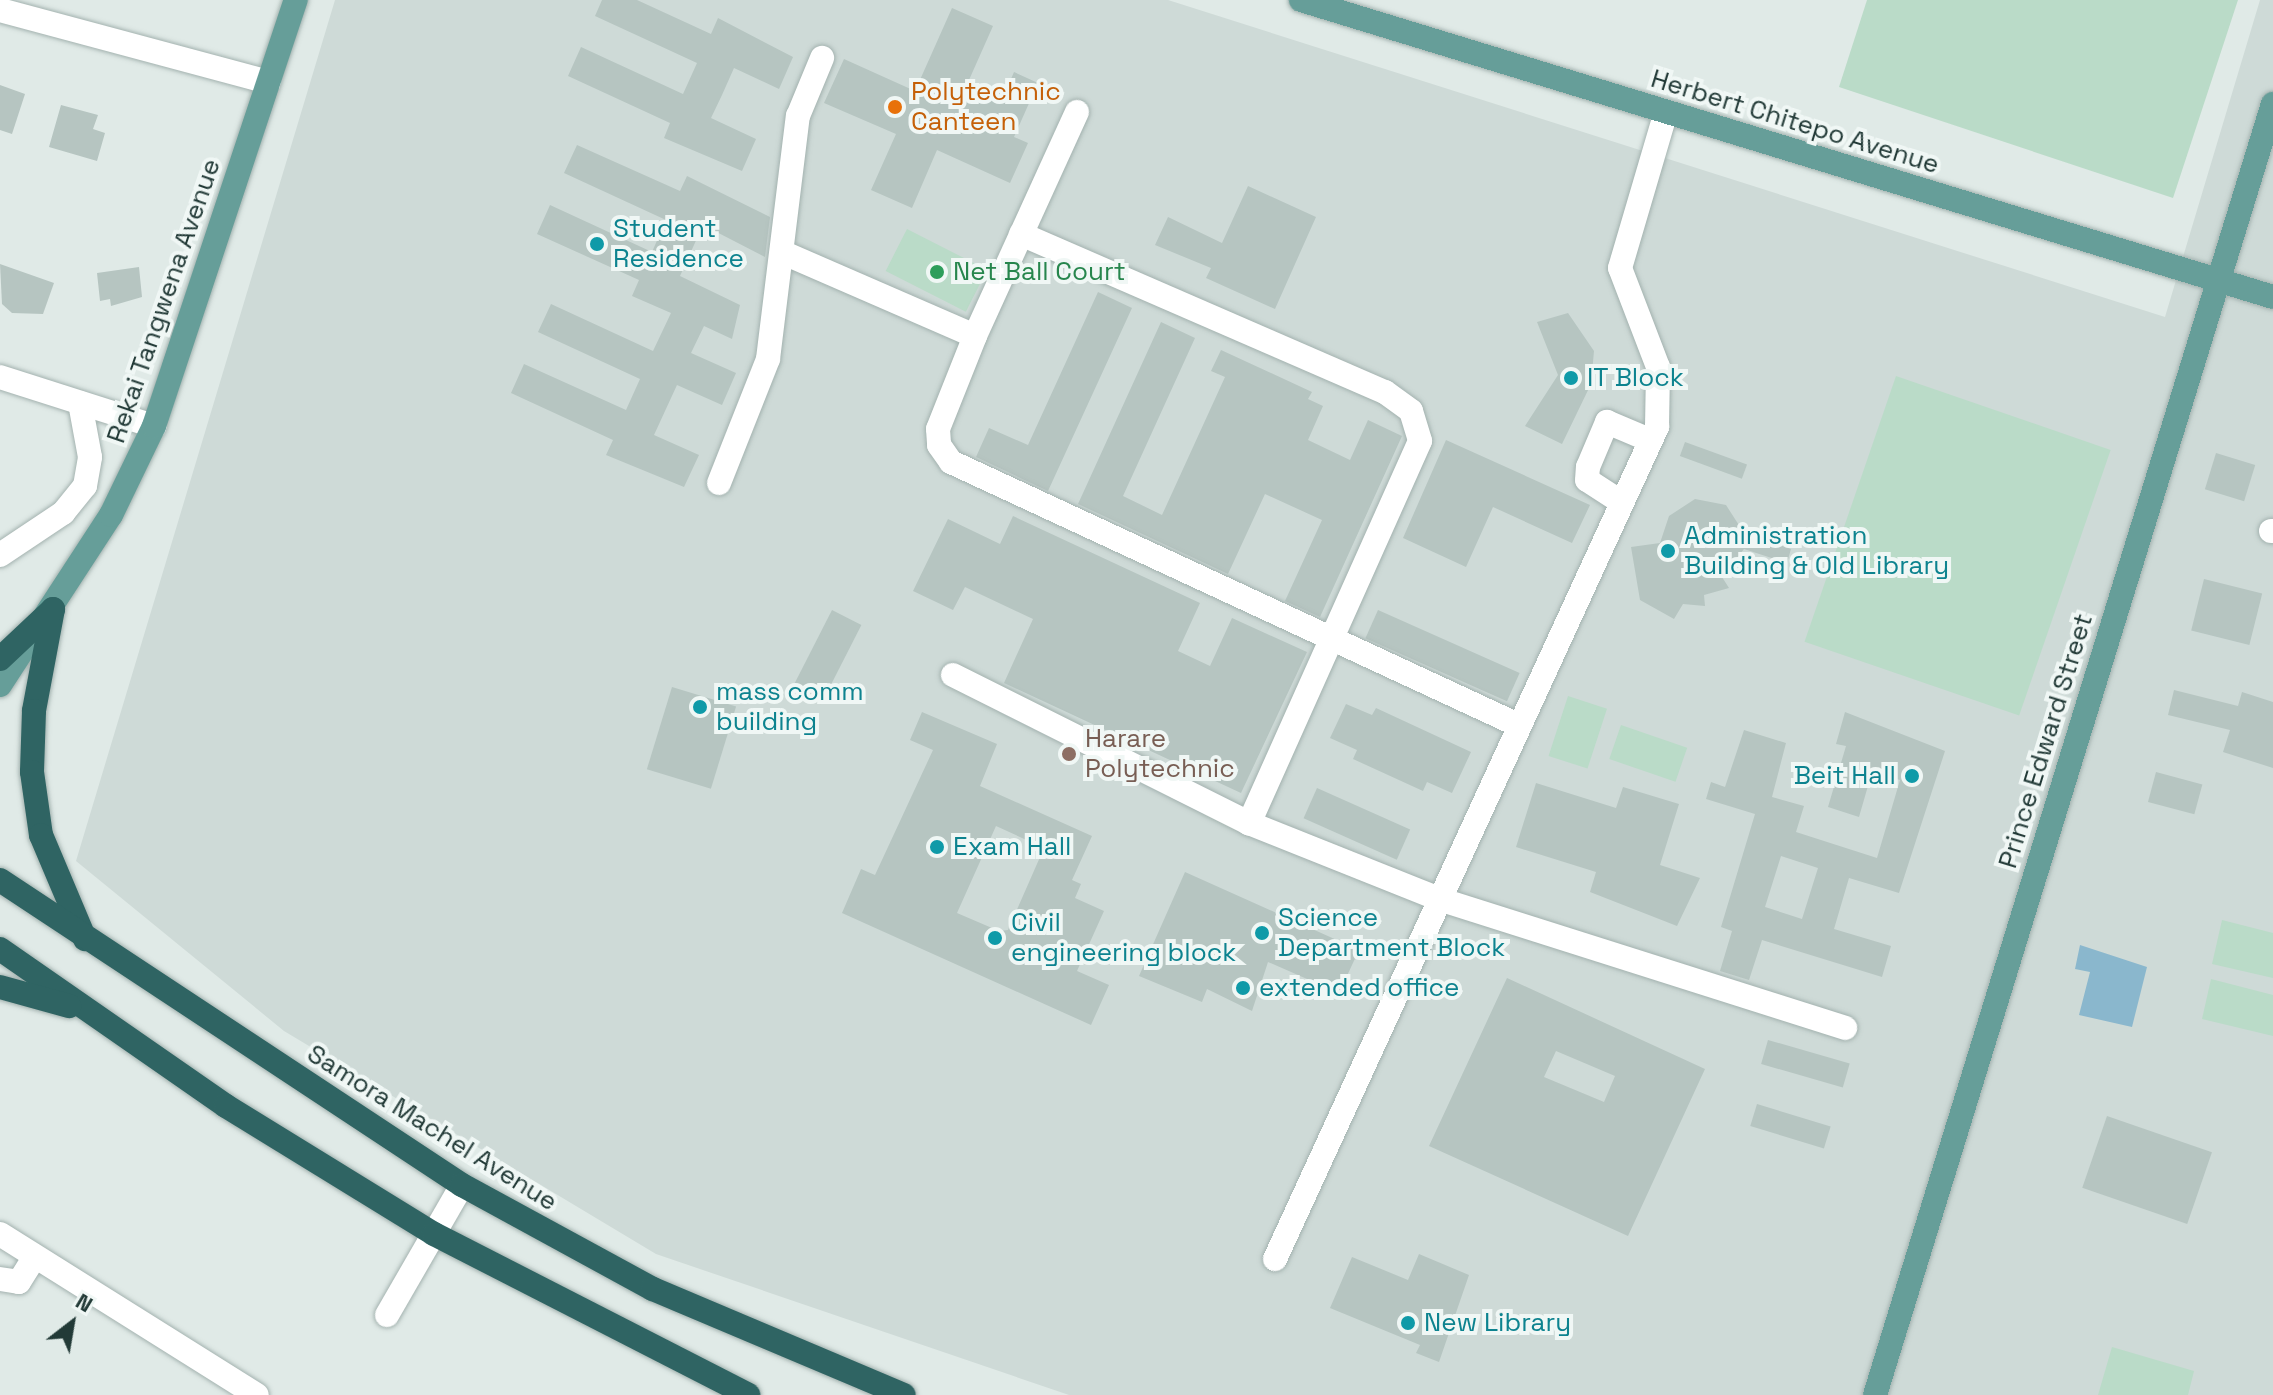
<!DOCTYPE html>
<style>
body{margin:0}
#map{position:relative;width:2273px;height:1395px;overflow:hidden;background:#e0eae7;font-family:"Space Grotesk",sans-serif}
div>[style]{position:absolute}
.built>*{inset:0;background:#cedad7}
.green>*{inset:0;background:#badbc8;transform-origin:0 0}
.water>*{inset:0;background:#8ab7cd}
.building>*{inset:0;background:#b6c5c1;transform-origin:0 0}
.roads{filter:drop-shadow(0 0 2px #a3b2af) drop-shadow(0 0 2px #a3b2af)}
.minor>*{height:24px;margin:-12px;padding:0 12px;transform-origin:12px;border-radius:12px;background:#fff}
.major>*{height:24px;margin:-12px;padding:0 12px;transform-origin:12px;border-radius:12px;background:#669e99}
.highway>*{height:24px;margin:-12px;padding:0 12px;transform-origin:12px;border-radius:12px;background:#2f6463}
.dots>*{width:22px;height:22px;translate:-50% -50%;box-sizing:border-box;border:4px solid #f0f7f5;border-radius:50%}
span{translate:-50% -50%;white-space:nowrap;text-align:center;line-height:1.15;-webkit-text-stroke:8px #f0f7f5;paint-order:stroke}
.food-label{font-size:26px;color:#c56008}
.left{translate:0 -50%;text-align:left}
.street-label{font-size:26px;color:#223a37}
.culture-label{font-size:26px;color:#0d838f}
.right{translate:-100% -50%;text-align:right}
.leisure-label{font-size:26px;color:#27864d}
.education-label{font-size:26px;color:#785e54}
.north{position:absolute;left:32px;top:1283px;width:80px;height:80px;-webkit-text-stroke:6px #f0f7f5;paint-order:stroke;rotate:31deg;font-size:22px;font-weight:700;line-height:32px;text-align:center;color:#223a37}
.north::after{content:'';display:block;margin:auto;width:28px;height:36px;background:#223a37;clip-path:polygon(50% 0,100% 100%,50% 72%,0 100%)}
</style>
<div id="map">
<div class="built">
<i style="clip-path:polygon(335px 0,1168px 0,2165px 317px,2260px 0,2273px 0,2273px 1395px,1069px 1395px,656px 1254px,284px 1031px,76px 861px)"></i>
</div>
<div class="green">
<i style="clip-path:polygon(1867px 0,2238px 0,2173px 198px,1839px 87px)"></i>
<i style="left:907px;top:229px;width:90px;height:47px;rotate:27deg"></i>
<i style="left:1896px;top:376px;width:227px;height:281px;rotate:19deg"></i>
<i style="left:1568px;top:696px;width:41px;height:63px;rotate:18deg"></i>
<i style="left:1621px;top:725px;width:70px;height:36px;rotate:19deg"></i>
<i style="clip-path:polygon(2222px 920px,2273px 933px,2273px 978px,2212px 964px)"></i>
<i style="clip-path:polygon(2211px 979px,2273px 995px,2273px 1036px,2202px 1019px)"></i>
<i style="clip-path:polygon(2112px 1347px,2194px 1371px,2188px 1395px,2098px 1395px)"></i>
</div>
<div class="water">
<i style="clip-path:polygon(2080px 945px,2147px 967px,2132px 1027px,2079px 1015px,2090px 972px,2075px 969px)"></i>
</div>
<div class="building">
<i style="clip-path:polygon(602px 0,637px 0,711px 34px,718px 18px,793px 57px,779px 89px,734px 68px,722px 95px,711px 118px,756px 139px,742px 171px,664px 138px,670px 123px,568px 76px,581px 47px,683px 94px,697px 63px,595px 16px)"></i>
<i style="clip-path:polygon(952px 8px,993px 26px,969px 80px,1004px 95px,1014px 72px,1038px 83px,1014px 137px,1028px 143px,1010px 183px,937px 150px,912px 208px,871px 190px,896px 134px,824px 103px,844px 59px,915px 91px)"></i>
<i style="clip-path:polygon(0 85px,25px 94px,12px 134px,0 130px)"></i>
<i style="clip-path:polygon(61px 105px,98px 115px,93px 129px,105px 133px,97px 161px,49px 147px)"></i>
<i style="clip-path:polygon(577px 145px,680px 191px,687px 176px,770px 217px,765px 257px,703px 225px,680px 276px,740px 305px,732px 339px,704px 326px,691px 353px,736px 373px,722px 405px,677px 385px,654px 435px,699px 455px,684px 487px,606px 455px,613px 440px,511px 393px,524px 364px,626px 410px,640px 379px,538px 332px,551px 304px,653px 351px,671px 313px,632px 296px,639px 280px,537px 234px,550px 205px,652px 252px,666px 220px,564px 173px)"></i>
<i style="clip-path:polygon(1248px 186px,1316px 217px,1275px 309px,1206px 278px,1211px 268px,1155px 245px,1168px 217px,1222px 243px)"></i>
<i style="clip-path:polygon(0 264px,54px 283px,43px 314px,12px 313px,2px 304px)"></i>
<i style="clip-path:polygon(139px 267px,142px 297px,111px 306px,110px 299px,100px 301px,97px 273px)"></i>
<i style="clip-path:polygon(1098px 292px,1132px 308px,1048px 491px,976px 457px,989px 428px,1028px 445px)"></i>
<i style="clip-path:polygon(1568px 313px,1594px 351px,1591px 384px,1562px 444px,1525px 426px,1558px 375px,1537px 322px)"></i>
<i style="clip-path:polygon(1161px 322px,1195px 338px,1123px 496px,1162px 515px,1225px 377px,1211px 371px,1221px 350px,1312px 392px,1308px 399px,1323px 406px,1308px 440px,1350px 460px,1368px 420px,1402px 436px,1320px 617px,1285px 601px,1322px 520px,1265px 494px,1228px 574px,1078px 504px)"></i>
<i style="clip-path:polygon(1446px 440px,1590px 505px,1572px 543px,1493px 507px,1466px 567px,1403px 538px)"></i>
<i style="left:1685px;top:442px;width:66px;height:15px;rotate:20deg"></i>
<i style="left:2216px;top:453px;width:41px;height:38px;rotate:17deg"></i>
<i style="clip-path:polygon(1695px 499px,1726px 505px,1744px 533px,1791px 549px,1787px 563px,1744px 549px,1722px 577px,1729px 588px,1704px 595px,1705px 606px,1683px 604px,1674px 619px,1640px 600px,1631px 547px,1660px 543px,1669px 516px)"></i>
<i style="clip-path:polygon(1013px 516px,1200px 603px,1178px 651px,1210px 666px,1232px 618px,1307px 652px,1241px 793px,1004px 683px,1033px 619px,965px 587px,953px 610px,913px 591px,948px 519px,1000px 544px)"></i>
<i style="left:2204px;top:579px;width:60px;height:53px;rotate:14deg"></i>
<i style="left:832px;top:610px;width:33px;height:89px;rotate:27deg"></i>
<i style="left:1378px;top:610px;width:155px;height:31px;rotate:24deg"></i>
<i style="left:672px;top:687px;width:67px;height:86px;rotate:17deg"></i>
<i style="clip-path:polygon(2174px 690px,2238px 706px,2242px 692px,2273px 702px,2273px 768px,2223px 752px,2230px 730px,2168px 715px)"></i>
<i style="clip-path:polygon(1346px 704px,1372px 715px,1376px 708px,1471px 752px,1452px 793px,1427px 782px,1423px 791px,1353px 759px,1357px 750px,1330px 738px)"></i>
<i style="clip-path:polygon(evenodd,922px 712px,997px 744px,980px 786px,1092px 836px,1072px 880px,1081px 884px,1075px 898px,1104px 911px,1077px 971px,1109px 985px,1091px 1025px,842px 913px,861px 869px,875px 875px,933px 750px,910px 740px,922px 712px,996px 826px,1044px 848px,1008px 930px,999px 931px,957px 913px,996px 826px)"></i>
<i style="clip-path:polygon(evenodd,1845px 712px,1945px 751px,1899px 893px,1849px 878px,1834px 929px,1891px 946px,1882px 977px,1762px 940px,1749px 980px,1720px 971px,1732px 931px,1721px 927px,1755px 814px,1706px 799px,1711px 782px,1725px 787px,1744px 730px,1786px 743px,1772px 797px,1804px 806px,1796px 832px,1877px 858px,1900px 780px,1872px 772px,1859px 817px,1828px 807px,1846px 746px,1836px 744px,1845px 712px,1781px 856px,1818px 868px,1802px 919px,1765px 907px,1781px 856px)"></i>
<i style="left:2156px;top:772px;width:48px;height:31px;rotate:15deg"></i>
<i style="clip-path:polygon(1536px 783px,1616px 808px,1623px 787px,1679px 804px,1660px 865px,1700px 878px,1677px 926px,1590px 892px,1596px 872px,1516px 847px)"></i>
<i style="left:1317px;top:788px;width:102px;height:33px;rotate:24deg"></i>
<i style="clip-path:polygon(1185px 872px,1359px 950px,1339px 993px,1268px 962px,1252px 1011px,1207px 989px,1202px 1002px,1139px 976px)"></i>
<i style="clip-path:polygon(evenodd,1507px 978px,1705px 1069px,1628px 1236px,1429px 1146px,1507px 978px,1556px 1051px,1615px 1076px,1604px 1102px,1544px 1077px,1556px 1051px)"></i>
<i style="left:1768px;top:1040px;width:85px;height:25px;rotate:16deg"></i>
<i style="left:1757px;top:1104px;width:77px;height:23px;rotate:17deg"></i>
<i style="left:2107px;top:1116px;width:111px;height:76px;rotate:19deg"></i>
<i style="clip-path:polygon(1419px 1254px,1469px 1275px,1439px 1362px,1416px 1353px,1420px 1345px,1330px 1308px,1352px 1257px,1408px 1280px)"></i>
</div>
<div class="roads">
<div class="minor">
<i style="left:0;top:10px;width:278px;rotate:15deg"></i>
<i style="left:1077px;top:112px;width:246px;rotate:114.5deg"></i>
<i style="left:975px;top:336px;width:100px;rotate:111.7deg"></i>
<i style="left:938px;top:429px;width:16px;rotate:86deg"></i>
<i style="left:939px;top:445px;width:21px;rotate:55deg"></i>
<i style="left:951px;top:462px;width:625px;rotate:24.88deg"></i>
<i style="left:1021px;top:234px;width:397px;rotate:23.5deg"></i>
<i style="left:1385px;top:392px;width:32px;rotate:36deg"></i>
<i style="left:1411px;top:411px;width:31px;rotate:73deg"></i>
<i style="left:1420px;top:441px;width:419px;rotate:114.1deg"></i>
<i style="left:784px;top:253px;width:208px;rotate:23.5deg"></i>
<i style="left:0;top:377px;width:162px;rotate:17.7deg"></i>
<i style="left:719px;top:483px;width:133px;rotate:-68.4deg"></i>
<i style="left:768px;top:359px;width:245px;rotate:-83deg"></i>
<i style="left:798px;top:116px;width:63px;rotate:-67.5deg"></i>
<i style="left:1621px;top:502px;width:40px;rotate:-147.1deg"></i>
<i style="left:1587px;top:480px;width:13px;rotate:-86deg"></i>
<i style="left:1588px;top:467px;width:49px;rotate:-67.1deg"></i>
<i style="left:1607px;top:422px;width:43px;rotate:23deg"></i>
<i style="left:2271px;top:531px;width:2px"></i>
<i style="left:0;top:555px;width:76px;rotate:-33.7deg"></i>
<i style="left:63px;top:513px;width:35px;rotate:-51deg"></i>
<i style="left:85px;top:486px;width:29px;rotate:-80deg"></i>
<i style="left:90px;top:457px;width:55px;rotate:-100.5deg"></i>
<i style="left:953px;top:675px;width:331px;rotate:26.6deg"></i>
<i style="left:1249px;top:823px;width:208px;rotate:21.8deg"></i>
<i style="left:1442px;top:900px;width:423px;rotate:17.6deg"></i>
<i style="left:0;top:1234px;width:303px;rotate:32.1deg"></i>
<i style="left:1275px;top:1259px;width:916px;rotate:-65.34deg"></i>
<i style="left:1657px;top:427px;width:60px;rotate:-89deg"></i>
<i style="left:1658px;top:367px;width:106px;rotate:-111deg"></i>
<i style="left:1620px;top:268px;width:163px;rotate:-73.6deg"></i>
<i style="left:0;top:1279px;width:19px;rotate:9deg"></i>
<i style="left:19px;top:1282px;width:26px;rotate:-58deg"></i>
<i style="left:387px;top:1315px;width:150px;rotate:-60deg"></i>
</div>
<div class="major">
<i style="left:1301px;top:0;width:1016px;rotate:16.99deg"></i>
<i style="left:0;top:685px;width:203px;rotate:-56.9deg"></i>
<i style="left:111px;top:515px;width:99px;rotate:-64.2deg"></i>
<i style="left:154px;top:426px;width:449px;rotate:-71.6deg"></i>
<i style="left:1875px;top:1395px;width:1351px;rotate:-72.87deg"></i>
</div>
<div class="highway">
<i style="left:53px;top:609px;width:104px;rotate:100.6deg"></i>
<i style="left:34px;top:711px;width:61px;rotate:91.9deg"></i>
<i style="left:32px;top:772px;width:64px;rotate:81.9deg"></i>
<i style="left:41px;top:835px;width:113px;rotate:67.1deg"></i>
<i style="left:0;top:659px;width:73px;rotate:-43.3deg"></i>
<i style="left:0;top:880px;width:554px;rotate:33.43deg"></i>
<i style="left:462px;top:1185px;width:217px;rotate:28.6deg"></i>
<i style="left:653px;top:1289px;width:272px;rotate:22.9deg"></i>
<i style="left:0;top:949px;width:275px;rotate:34.8deg"></i>
<i style="left:226px;top:1106px;width:244px;rotate:31.6deg"></i>
<i style="left:434px;top:1234px;width:353px;rotate:27.1deg"></i>
<i style="left:0;top:987px;width:72px;rotate:15.4deg"></i>
</div>
</div>
<div class="dots">
<i style="left:895px;top:107px;background:#e8710a"></i>
<i style="left:597px;top:244px;background:#0f9aa8"></i>
<i style="left:937px;top:272px;background:#2e9e5b"></i>
<i style="left:1571px;top:378px;background:#0f9aa8"></i>
<i style="left:1668px;top:551px;background:#0f9aa8"></i>
<i style="left:700px;top:707px;background:#0f9aa8"></i>
<i style="left:1069px;top:754px;background:#8d6e63"></i>
<i style="left:1912px;top:776px;background:#0f9aa8"></i>
<i style="left:937px;top:847px;background:#0f9aa8"></i>
<i style="left:1262px;top:933px;background:#0f9aa8"></i>
<i style="left:995px;top:938px;background:#0f9aa8"></i>
<i style="left:1243px;top:988px;background:#0f9aa8"></i>
<i style="left:1408px;top:1323px;background:#0f9aa8"></i>
</div>
<div class="food-label">
<span class="left" style="left:911px;top:107px">Polytechnic<br>Canteen</span>
</div>
<div class="street-label">
<span style="left:1795px;top:122px;rotate:17deg">Herbert Chitepo Avenue</span>
<span style="left:164px;top:301px;rotate:-71deg">Rekai Tangwena Avenue</span>
<span style="left:2046px;top:741px;rotate:-73deg">Prince Edward Street</span>
<span style="left:432px;top:1128px;rotate:32deg">Samora Machel Avenue</span>
</div>
<div class="culture-label">
<span class="left" style="left:613px;top:244px">Student<br>Residence</span>
<span class="left" style="left:1587px;top:378px">IT Block</span>
<span class="left" style="left:1684px;top:551px">Administration<br>Building &amp; Old Library</span>
<span class="left" style="left:716px;top:707px">mass comm<br>building</span>
<span class="right" style="left:1896px;top:776px">Beit Hall</span>
<span class="left" style="left:953px;top:847px">Exam Hall</span>
<span class="left" style="left:1278px;top:933px">Science<br>Department Block</span>
<span class="left" style="left:1011px;top:938px">Civil<br>engineering block</span>
<span class="left" style="left:1259px;top:988px">extended office</span>
<span class="left" style="left:1424px;top:1323px">New Library</span>
</div>
<div class="leisure-label">
<span class="left" style="left:953px;top:272px">Net Ball Court</span>
</div>
<div class="education-label">
<span class="left" style="left:1085px;top:754px">Harare<br>Polytechnic</span>
</div>
<div class="north">N</div>
</div>
